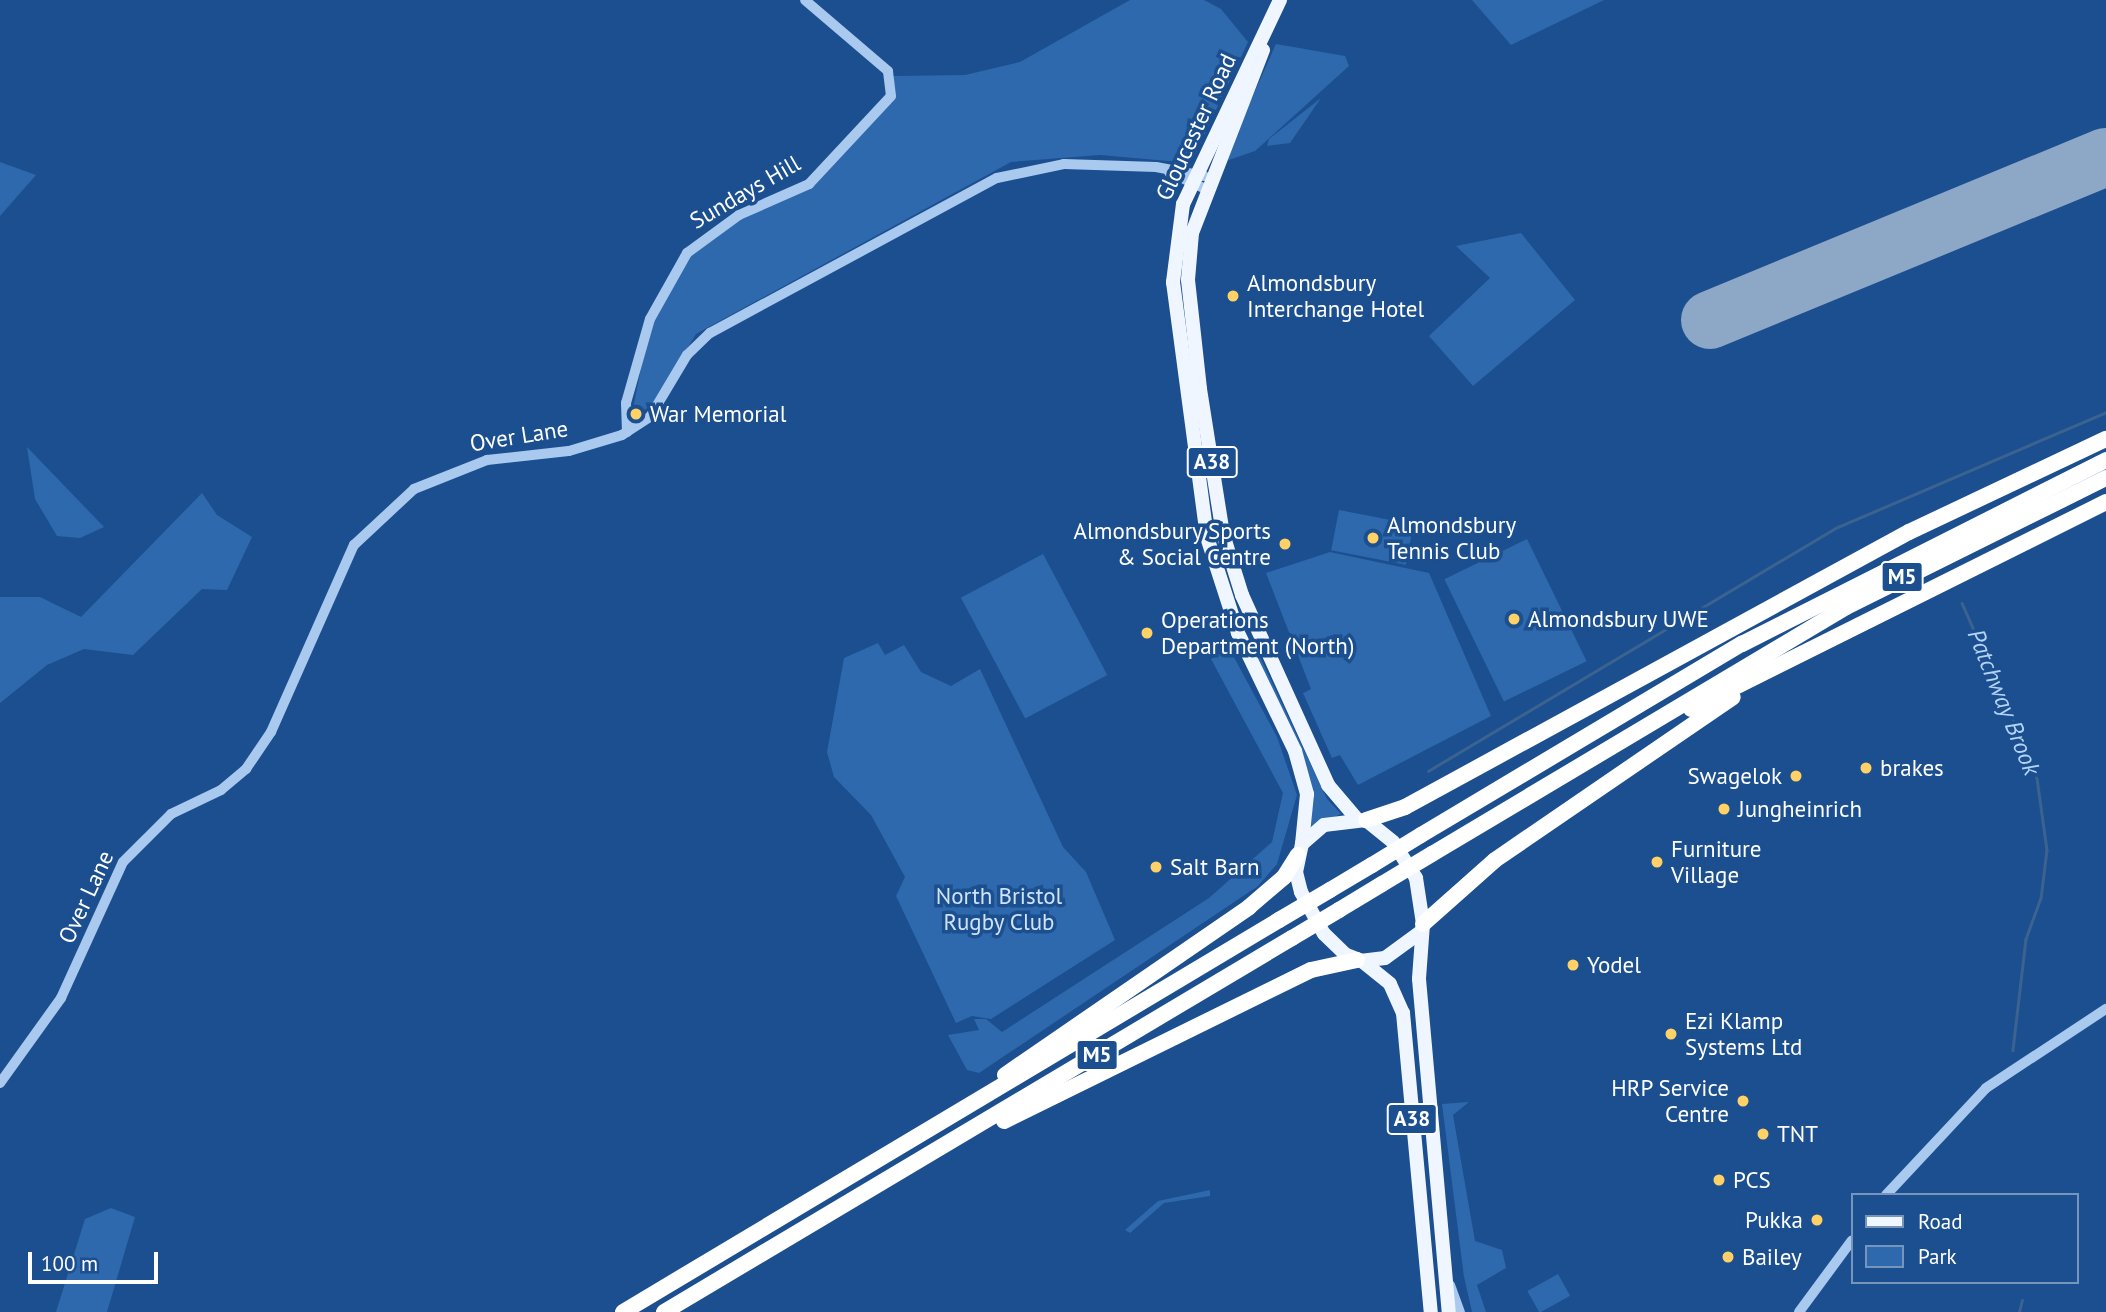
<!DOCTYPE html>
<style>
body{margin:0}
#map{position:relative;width:2106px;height:1312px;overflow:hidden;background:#1b4f8f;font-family:"PT Sans",sans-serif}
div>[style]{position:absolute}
.green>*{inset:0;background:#2e69ad;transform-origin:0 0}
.stream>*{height:2.5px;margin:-1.25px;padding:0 1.25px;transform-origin:1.25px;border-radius:1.25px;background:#3c6290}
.runway>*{height:58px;margin:-29px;padding:0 29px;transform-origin:29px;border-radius:29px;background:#8da7c7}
.minor>*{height:10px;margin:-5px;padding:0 5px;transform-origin:5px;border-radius:5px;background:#a9c9ee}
.major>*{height:14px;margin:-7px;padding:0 7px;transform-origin:7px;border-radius:7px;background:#f0f6ff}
.highway>*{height:16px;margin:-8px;padding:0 8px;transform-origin:8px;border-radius:8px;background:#fff}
.highway-bridge>*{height:16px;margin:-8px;padding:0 8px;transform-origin:8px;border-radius:8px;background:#fff}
.dots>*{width:19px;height:19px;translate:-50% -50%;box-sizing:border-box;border:4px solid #1b4f8f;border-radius:50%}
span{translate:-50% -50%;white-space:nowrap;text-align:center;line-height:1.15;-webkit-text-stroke:7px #1b4f8f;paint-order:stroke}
.shield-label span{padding:2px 5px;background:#1b4f8f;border:2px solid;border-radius:5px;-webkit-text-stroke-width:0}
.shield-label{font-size:21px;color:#fff;font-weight:700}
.street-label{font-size:23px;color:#fff}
.poi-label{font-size:23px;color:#fff}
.left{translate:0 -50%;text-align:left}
.right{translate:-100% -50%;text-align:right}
.park-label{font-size:23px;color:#cfe3fa}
.water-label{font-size:24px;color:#b5d3f5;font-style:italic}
.legend{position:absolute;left:1851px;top:1193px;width:228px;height:91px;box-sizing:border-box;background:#1b4f8f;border:2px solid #7695bc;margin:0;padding:9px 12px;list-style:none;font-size:21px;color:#fff}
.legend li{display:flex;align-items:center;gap:14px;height:35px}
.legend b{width:35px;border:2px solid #7695bc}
.scale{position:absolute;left:28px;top:1252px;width:130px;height:32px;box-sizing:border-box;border:4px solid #fff;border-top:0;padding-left:9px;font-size:21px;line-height:24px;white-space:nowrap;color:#fff;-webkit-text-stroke:5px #1b4f8f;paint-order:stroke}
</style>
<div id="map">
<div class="green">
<i style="clip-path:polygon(1130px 0,1204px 0,1221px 9px,1248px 42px,1191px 163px,1100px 155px,1011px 162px,696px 334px,654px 404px,631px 418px,651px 319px,687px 254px,739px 216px,795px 195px,894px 89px,893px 76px,965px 75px,1020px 62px)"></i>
<i style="clip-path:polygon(1472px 0,1604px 0,1511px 45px)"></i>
<i style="clip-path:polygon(1276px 44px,1345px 56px,1349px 66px,1255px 151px,1223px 162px)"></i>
<i style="clip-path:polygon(1321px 98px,1290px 143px,1267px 146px,1269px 139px)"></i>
<i style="clip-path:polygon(0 162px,36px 175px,0 216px)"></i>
<i style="clip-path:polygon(1521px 233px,1575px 300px,1473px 386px,1429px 336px,1490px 278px,1456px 246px)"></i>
<i style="clip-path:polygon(27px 447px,104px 527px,80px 538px,57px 536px,35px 499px)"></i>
<i style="clip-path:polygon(202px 493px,217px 515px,252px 537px,227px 590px,202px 589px,133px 655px,84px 649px,47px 665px,0 703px,0 597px,40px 597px,81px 617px)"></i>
<i style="left:1339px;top:510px;width:76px;height:41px;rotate:11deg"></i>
<i style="left:1527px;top:539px;width:136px;height:92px;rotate:64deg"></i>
<i style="clip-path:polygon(1330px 552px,1429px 573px,1491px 716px,1358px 785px,1340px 755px,1332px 758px,1303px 693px,1311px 689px,1266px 573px)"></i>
<i style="left:1043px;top:554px;width:137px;height:93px;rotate:62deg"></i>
<i style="clip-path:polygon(1251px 638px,1327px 799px,1341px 814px,1311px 827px,1312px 809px)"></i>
<i style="clip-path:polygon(878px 643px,885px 655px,904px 645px,921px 672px,951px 686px,980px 669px,1063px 847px,1086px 872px,1115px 940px,991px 1019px,972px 1016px,956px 1023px,896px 896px,905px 877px,871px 815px,834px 777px,827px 752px,844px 658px)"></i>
<i style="clip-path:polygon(1229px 648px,1277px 737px,1297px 795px,1277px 864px,1258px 886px,979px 1073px,967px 1070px,948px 1035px,979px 1030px,974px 1019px,986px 1019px,1002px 1032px,1209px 898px,1272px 842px,1283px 793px,1211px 659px)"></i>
<i style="clip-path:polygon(1469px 1102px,1453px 1115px,1475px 1241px,1502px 1250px,1506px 1268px,1477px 1285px,1486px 1312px,1472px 1312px,1464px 1277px,1442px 1104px)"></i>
<i style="clip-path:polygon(1210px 1190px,1210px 1196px,1164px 1203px,1130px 1233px,1125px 1230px,1158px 1201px)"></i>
<i style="clip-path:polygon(111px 1208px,135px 1217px,107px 1312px,56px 1312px,85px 1219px)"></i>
<i style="left:1558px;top:1274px;width:25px;height:35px;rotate:61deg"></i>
</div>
<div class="stream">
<i style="left:1962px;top:603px;width:184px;rotate:66.2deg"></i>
<i style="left:2036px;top:771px;width:80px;rotate:82.1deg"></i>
<i style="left:2047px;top:850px;width:48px;rotate:97.1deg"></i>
<i style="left:2041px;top:898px;width:44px;rotate:110.1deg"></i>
<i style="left:2026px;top:939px;width:112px;rotate:96.7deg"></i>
<i style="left:1428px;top:771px;width:477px;rotate:-30.8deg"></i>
<i style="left:1838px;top:527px;width:292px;rotate:-23.2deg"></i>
<i style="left:2019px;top:1312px;width:12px;rotate:-76deg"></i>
</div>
<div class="runway">
<i style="left:1710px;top:320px;width:428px;rotate:-22.4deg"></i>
</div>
<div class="minor">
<i style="left:1169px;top:172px;width:38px;rotate:25deg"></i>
<i style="left:627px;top:432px;width:29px;rotate:-92deg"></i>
<i style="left:626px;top:403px;width:87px;rotate:-74.1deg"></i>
<i style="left:650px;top:319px;width:76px;rotate:-60.7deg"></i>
<i style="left:687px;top:253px;width:64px;rotate:-36.2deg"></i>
<i style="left:739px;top:215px;width:77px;rotate:-23.9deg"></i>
<i style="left:809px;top:184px;width:120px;rotate:-47deg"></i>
<i style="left:891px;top:96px;width:25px;rotate:-97deg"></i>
<i style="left:888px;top:71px;width:109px;rotate:-139.5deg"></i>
<i style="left:0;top:1083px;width:105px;rotate:-54.3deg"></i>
<i style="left:61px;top:998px;width:149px;rotate:-65.5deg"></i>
<i style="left:123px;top:862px;width:68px;rotate:-45deg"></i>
<i style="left:171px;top:814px;width:55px;rotate:-25.6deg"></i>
<i style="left:221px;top:790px;width:33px;rotate:-40deg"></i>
<i style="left:246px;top:769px;width:45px;rotate:-56deg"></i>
<i style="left:271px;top:732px;width:205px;rotate:-66.1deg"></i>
<i style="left:354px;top:545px;width:82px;rotate:-43deg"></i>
<i style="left:414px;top:489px;width:79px;rotate:-21.7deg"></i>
<i style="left:487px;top:460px;width:82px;rotate:-6.3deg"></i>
<i style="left:569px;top:451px;width:55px;rotate:-16.8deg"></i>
<i style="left:622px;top:435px;width:33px;rotate:-33deg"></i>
<i style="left:650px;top:417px;width:72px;rotate:-59.2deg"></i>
<i style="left:687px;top:355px;width:32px;rotate:-44deg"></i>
<i style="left:710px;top:333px;width:326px;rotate:-28.4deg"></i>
<i style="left:997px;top:178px;width:68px;rotate:-11.8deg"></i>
<i style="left:1064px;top:164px;width:92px;rotate:1.9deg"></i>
<i style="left:1156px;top:167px;width:49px;rotate:10.6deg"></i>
<i style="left:1886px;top:1195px;width:146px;rotate:-46.9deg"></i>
<i style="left:1986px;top:1088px;width:144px;rotate:-33.4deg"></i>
<i style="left:1450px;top:1285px;width:29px;rotate:70deg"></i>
<i style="left:1799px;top:1312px;width:89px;rotate:-53.6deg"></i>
</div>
<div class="major">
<i style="left:1280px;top:0;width:226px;rotate:115.4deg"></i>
<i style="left:1183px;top:204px;width:79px;rotate:97.3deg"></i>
<i style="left:1173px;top:282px;width:257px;rotate:82.4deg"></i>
<i style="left:1207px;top:537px;width:101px;rotate:72.1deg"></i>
<i style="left:1238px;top:633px;width:131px;rotate:64.2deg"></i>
<i style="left:1295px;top:751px;width:45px;rotate:74.4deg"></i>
<i style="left:1307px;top:794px;width:50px;rotate:95.7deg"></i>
<i style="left:1263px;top:50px;width:196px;rotate:111.2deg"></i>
<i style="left:1192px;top:233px;width:47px;rotate:94.9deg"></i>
<i style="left:1188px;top:280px;width:110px;rotate:83.7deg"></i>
<i style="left:1200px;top:389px;width:147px;rotate:81deg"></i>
<i style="left:1223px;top:534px;width:64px;rotate:72.7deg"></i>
<i style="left:1242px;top:595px;width:209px;rotate:65.6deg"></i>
<i style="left:1328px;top:785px;width:43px;rotate:49.7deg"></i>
<i style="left:1422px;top:931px;width:46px;rotate:143.9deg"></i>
<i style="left:1385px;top:958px;width:23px;rotate:173deg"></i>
<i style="left:1362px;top:961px;width:17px;rotate:-159deg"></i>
<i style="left:1346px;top:955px;width:30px;rotate:-136deg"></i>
<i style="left:1324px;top:934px;width:48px;rotate:-118.7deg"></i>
<i style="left:1301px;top:892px;width:21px;rotate:-104deg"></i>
<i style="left:1296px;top:872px;width:29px;rotate:-78deg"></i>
<i style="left:1302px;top:844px;width:29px;rotate:-41deg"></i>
<i style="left:1324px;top:825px;width:42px;rotate:-6.8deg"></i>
<i style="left:1366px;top:820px;width:35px;rotate:39deg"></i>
<i style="left:1393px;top:842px;width:43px;rotate:57.4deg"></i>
<i style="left:1416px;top:878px;width:47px;rotate:81.3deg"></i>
<i style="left:1423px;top:924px;width:55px;rotate:94.2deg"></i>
<i style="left:1419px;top:979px;width:334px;rotate:84.9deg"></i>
<i style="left:1362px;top:961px;width:36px;rotate:39deg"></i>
<i style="left:1390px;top:984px;width:32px;rotate:66deg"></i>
<i style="left:1403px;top:1013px;width:300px;rotate:84.7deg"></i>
</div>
<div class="highway">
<i style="left:1691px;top:709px;width:464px;rotate:-26.5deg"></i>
<i style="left:1366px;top:820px;width:41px;rotate:-18.4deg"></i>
<i style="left:1405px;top:807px;width:574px;rotate:-28.62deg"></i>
<i style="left:1909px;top:532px;width:218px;rotate:-25.3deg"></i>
<i style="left:1421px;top:835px;width:374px;rotate:-30.8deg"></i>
<i style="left:1742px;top:644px;width:408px;rotate:-26.8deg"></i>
<i style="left:1432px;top:854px;width:482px;rotate:-30.8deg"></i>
<i style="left:1846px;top:607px;width:290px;rotate:-26.4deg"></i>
<i style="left:1330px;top:890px;width:49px;rotate:-30.8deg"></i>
<i style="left:1339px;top:910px;width:50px;rotate:-31.2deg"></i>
<i style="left:1423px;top:924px;width:96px;rotate:-41.6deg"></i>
<i style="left:1495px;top:860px;width:288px;rotate:-34.4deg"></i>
<i style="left:1005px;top:1075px;width:296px;rotate:-34.5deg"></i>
<i style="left:1249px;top:907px;width:46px;rotate:-40.6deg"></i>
<i style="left:1284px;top:877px;width:26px;rotate:-58deg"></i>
<i style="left:1004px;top:1121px;width:342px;rotate:-26.2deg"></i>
<i style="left:1311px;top:970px;width:47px;rotate:-12.3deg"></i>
<i style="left:623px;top:1312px;width:764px;rotate:-30.86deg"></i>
<i style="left:664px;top:1312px;width:731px;rotate:-30.78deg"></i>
</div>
<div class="highway-bridge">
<i style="left:1372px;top:865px;width:57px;rotate:-31.5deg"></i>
<i style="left:1382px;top:884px;width:58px;rotate:-31deg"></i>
<i style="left:1279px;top:920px;width:59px;rotate:-30.5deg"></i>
<i style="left:1292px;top:938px;width:55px;rotate:-30.8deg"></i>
</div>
<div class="dots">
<i style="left:1233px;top:296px;background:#ffd166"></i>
<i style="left:636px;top:414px;background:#ffd166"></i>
<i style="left:1373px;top:538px;background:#ffd166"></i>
<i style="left:1285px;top:544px;background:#ffd166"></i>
<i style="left:1514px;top:619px;background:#ffd166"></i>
<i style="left:1147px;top:633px;background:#ffd166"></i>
<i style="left:1866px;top:768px;background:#ffd166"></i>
<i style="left:1796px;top:776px;background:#ffd166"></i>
<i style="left:1724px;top:809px;background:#ffd166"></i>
<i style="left:1657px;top:862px;background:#ffd166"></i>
<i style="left:1156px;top:867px;background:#ffd166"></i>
<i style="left:1573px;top:965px;background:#ffd166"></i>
<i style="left:1671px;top:1034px;background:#ffd166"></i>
<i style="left:1743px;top:1101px;background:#ffd166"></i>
<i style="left:1763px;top:1134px;background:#ffd166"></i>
<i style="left:1719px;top:1180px;background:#ffd166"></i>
<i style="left:1817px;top:1220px;background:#ffd166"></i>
<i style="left:1728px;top:1257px;background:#ffd166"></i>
</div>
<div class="shield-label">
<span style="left:1212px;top:462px">A38</span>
<span style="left:1902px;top:577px">M5</span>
<span style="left:1097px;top:1055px">M5</span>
<span style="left:1412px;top:1119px">A38</span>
</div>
<div class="street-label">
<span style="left:1196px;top:127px;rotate:-65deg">Gloucester Road</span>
<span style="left:745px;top:192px;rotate:-30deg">Sundays Hill</span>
<span style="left:519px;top:436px;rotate:-9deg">Over Lane</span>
<span style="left:86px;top:897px;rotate:-65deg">Over Lane</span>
</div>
<div class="poi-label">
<span class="left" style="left:1247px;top:296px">Almondsbury<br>Interchange Hotel</span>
<span class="left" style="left:650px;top:414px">War Memorial</span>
<span class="left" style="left:1387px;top:538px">Almondsbury<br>Tennis Club</span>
<span class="right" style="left:1271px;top:544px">Almondsbury Sports<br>&amp; Social Centre</span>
<span class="left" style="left:1528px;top:619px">Almondsbury UWE</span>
<span class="left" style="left:1161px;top:633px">Operations<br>Department (North)</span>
<span class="left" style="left:1880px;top:768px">brakes</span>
<span class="right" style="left:1782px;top:776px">Swagelok</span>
<span class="left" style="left:1738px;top:809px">Jungheinrich</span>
<span class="left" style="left:1671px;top:862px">Furniture<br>Village</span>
<span class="left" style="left:1170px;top:867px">Salt Barn</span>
<span class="left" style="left:1587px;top:965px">Yodel</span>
<span class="left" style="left:1685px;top:1034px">Ezi Klamp<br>Systems Ltd</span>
<span class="right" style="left:1729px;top:1101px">HRP Service<br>Centre</span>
<span class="left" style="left:1777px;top:1134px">TNT</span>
<span class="left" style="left:1733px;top:1180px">PCS</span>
<span class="right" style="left:1803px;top:1220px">Pukka</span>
<span class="left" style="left:1742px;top:1257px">Bailey</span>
</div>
<div class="park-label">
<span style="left:999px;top:909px">North Bristol<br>Rugby Club</span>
</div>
<div class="water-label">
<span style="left:2004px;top:702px;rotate:68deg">Patchway Brook</span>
</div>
<ul class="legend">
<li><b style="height:9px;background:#f0f6ff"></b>Road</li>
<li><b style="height:19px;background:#2e69ad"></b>Park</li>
</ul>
<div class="scale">100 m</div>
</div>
